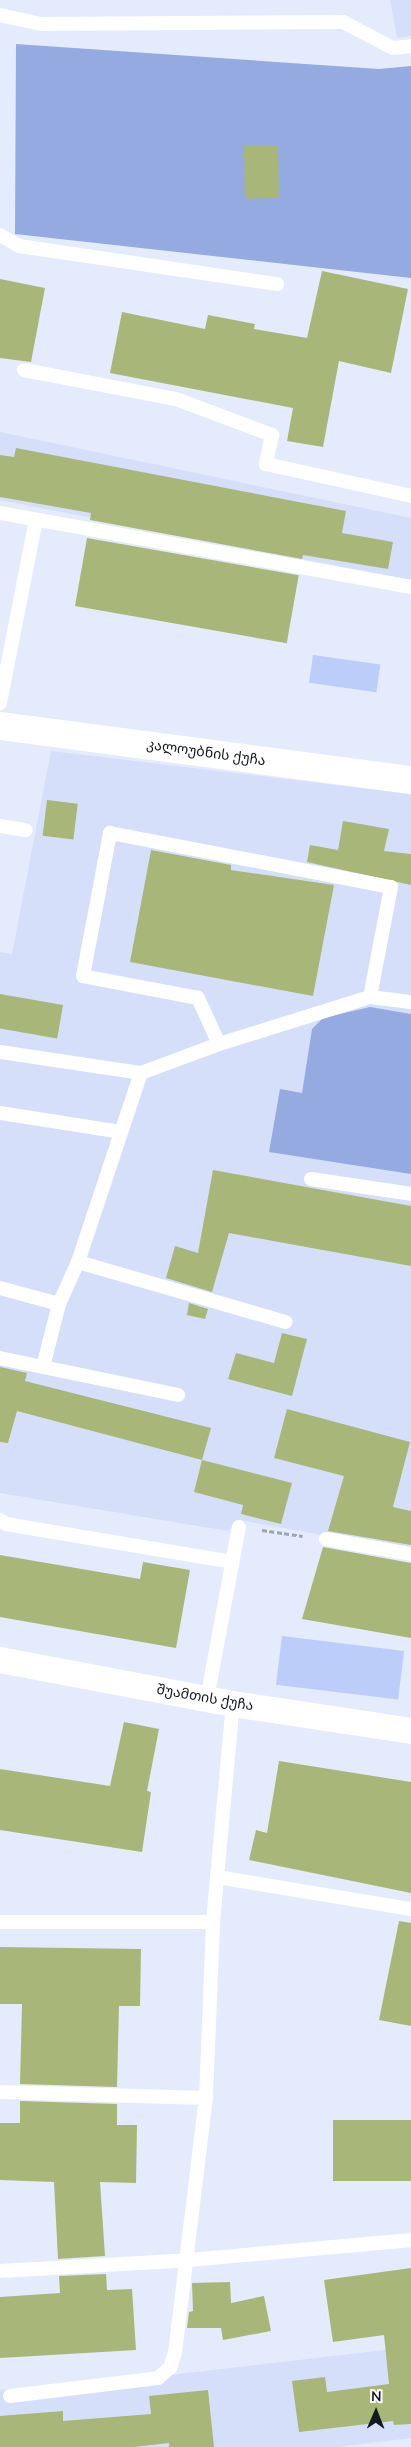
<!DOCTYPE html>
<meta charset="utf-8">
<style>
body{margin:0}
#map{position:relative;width:411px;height:2447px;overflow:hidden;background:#e3ebfd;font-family:"Nunito Sans","Noto Sans Georgian",sans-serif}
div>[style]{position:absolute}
.built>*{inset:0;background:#d5dff9}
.green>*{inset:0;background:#bbcdf8;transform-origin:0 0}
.forest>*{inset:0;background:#95aae0}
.building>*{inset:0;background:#a9b67a;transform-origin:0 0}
.path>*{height:3px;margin-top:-1.5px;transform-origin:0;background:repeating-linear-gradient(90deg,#9ea4b2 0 5px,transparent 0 7.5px)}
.service>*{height:14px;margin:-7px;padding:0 7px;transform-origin:7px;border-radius:7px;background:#fff}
.minor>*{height:26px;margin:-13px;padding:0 13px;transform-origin:13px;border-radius:13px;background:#fff}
.tertiary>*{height:28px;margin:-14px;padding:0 14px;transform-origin:14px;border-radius:14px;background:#fff}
span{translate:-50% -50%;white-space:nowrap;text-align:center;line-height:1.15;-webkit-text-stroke:4px #fff;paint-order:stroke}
.street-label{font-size:14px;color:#15181e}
.north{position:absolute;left:351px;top:2387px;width:50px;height:50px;-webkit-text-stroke:4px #fff;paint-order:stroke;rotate:1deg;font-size:14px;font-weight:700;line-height:20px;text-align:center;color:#15181e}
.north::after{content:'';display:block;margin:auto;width:18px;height:22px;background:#15181e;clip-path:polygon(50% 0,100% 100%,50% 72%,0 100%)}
</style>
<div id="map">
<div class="built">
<i style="clip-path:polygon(390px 0,411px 0,411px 36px,397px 38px)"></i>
<i style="clip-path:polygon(0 432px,411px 518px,411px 580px,0 500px)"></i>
<i style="clip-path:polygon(51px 751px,411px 794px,411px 1551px,239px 1520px,228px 1531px,0 1493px,0 952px,12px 954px)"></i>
<i style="clip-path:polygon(411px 2347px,411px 2438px,337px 2447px,0 2447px,0 2390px,109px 2382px)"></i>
</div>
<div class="green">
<i style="left:313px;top:655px;width:68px;height:28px;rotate:8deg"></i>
<i style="left:282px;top:1636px;width:123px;height:49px;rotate:7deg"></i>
</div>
<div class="forest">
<i style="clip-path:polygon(16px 44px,379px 69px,411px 66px,411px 278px,15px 234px)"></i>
<i style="clip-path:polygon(370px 1007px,411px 1014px,411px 1174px,269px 1152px,280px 1089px,302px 1093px,312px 1029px,323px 1018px)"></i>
</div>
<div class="building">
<i style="left:278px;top:145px;width:53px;height:34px;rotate:89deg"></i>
<i style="clip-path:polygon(322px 271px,408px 289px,391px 373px,339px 361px,323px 447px,287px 441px,293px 408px,110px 373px,122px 312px,205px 329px,208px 315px,255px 324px,254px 329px,307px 338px)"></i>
<i style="clip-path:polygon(0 279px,45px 288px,31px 362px,0 358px)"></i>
<i style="clip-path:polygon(16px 448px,346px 511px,342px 533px,393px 542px,388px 569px,303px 555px,302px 559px,90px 520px,91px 513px,0 497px,0 455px,14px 457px)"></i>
<i style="left:87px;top:538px;width:215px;height:69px;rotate:10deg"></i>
<i style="left:47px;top:800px;width:31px;height:36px;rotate:7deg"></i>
<i style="clip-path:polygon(343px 821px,389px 829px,384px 851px,411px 854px,411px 885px,307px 862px,310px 845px,338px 850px)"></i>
<i style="clip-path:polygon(151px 850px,231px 865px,231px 870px,334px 885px,313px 996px,130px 962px)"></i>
<i style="left:0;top:994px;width:64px;height:34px;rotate:10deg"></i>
<i style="clip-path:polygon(213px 1170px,411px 1206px,411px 1266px,229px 1233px,212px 1292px,166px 1278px,175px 1246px,198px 1253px)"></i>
<i style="clip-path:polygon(189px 1303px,208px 1309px,205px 1319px,187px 1315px)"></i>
<i style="clip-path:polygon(282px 1333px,307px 1339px,292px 1396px,228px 1379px,236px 1353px,274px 1363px)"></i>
<i style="clip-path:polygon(0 1367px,27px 1373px,25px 1381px,211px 1428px,202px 1460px,17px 1411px,8px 1443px,0 1442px)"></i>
<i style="clip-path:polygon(287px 1409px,410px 1442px,393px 1507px,411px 1511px,411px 1545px,328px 1531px,344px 1476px,274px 1458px)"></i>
<i style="clip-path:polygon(202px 1460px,292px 1483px,281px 1524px,241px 1514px,243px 1505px,194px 1492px)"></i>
<i style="clip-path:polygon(323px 1547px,411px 1563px,411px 1638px,302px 1619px)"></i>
<i style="clip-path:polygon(0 1555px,140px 1579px,143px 1562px,190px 1570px,176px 1648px,0 1617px)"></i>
<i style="clip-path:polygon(124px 1722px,159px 1729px,147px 1791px,151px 1792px,142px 1852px,0 1830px,0 1769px,110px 1786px)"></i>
<i style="clip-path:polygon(279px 1761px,411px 1782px,411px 1893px,249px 1860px,256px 1830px,267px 1833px)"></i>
<i style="clip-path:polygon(399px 1921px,411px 1923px,411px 2026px,379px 2020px)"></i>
<i style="clip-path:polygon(0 1947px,141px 1949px,140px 2006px,119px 2006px,117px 2087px,20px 2084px,22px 2004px,0 2004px)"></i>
<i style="clip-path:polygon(20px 2101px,117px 2104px,117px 2125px,137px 2125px,136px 2183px,100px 2182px,105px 2256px,58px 2259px,54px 2182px,0 2180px,0 2123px,20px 2123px)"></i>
<i style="left:411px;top:2120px;width:61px;height:78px;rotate:90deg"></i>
<i style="clip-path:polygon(411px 2268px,411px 2424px,394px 2425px,393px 2421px,299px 2432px,292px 2381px,325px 2377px,327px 2392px,389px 2384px,384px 2335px,333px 2342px,324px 2280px)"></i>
<i style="clip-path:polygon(106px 2274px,107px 2290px,132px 2289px,136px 2350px,0 2358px,0 2297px,60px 2293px,59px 2276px)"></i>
<i style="clip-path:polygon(230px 2282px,231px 2303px,264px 2296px,271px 2331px,223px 2340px,221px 2328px,187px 2328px,189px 2312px,193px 2311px,192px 2283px)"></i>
<i style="clip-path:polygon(208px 2390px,214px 2447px,169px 2447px,169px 2443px,134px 2447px,0 2447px,0 2416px,63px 2411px,63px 2421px,151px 2414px,149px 2396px)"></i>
</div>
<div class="path">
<i style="left:262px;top:1530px;width:41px;rotate:8.3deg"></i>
</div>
<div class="service">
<i style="left:0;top:15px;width:42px;rotate:12.4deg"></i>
<i style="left:41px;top:24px;width:302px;rotate:-0.4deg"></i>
<i style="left:343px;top:22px;width:56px;rotate:27.5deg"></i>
<i style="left:393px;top:48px;width:18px;rotate:-6deg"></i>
<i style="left:0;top:235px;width:22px;rotate:30deg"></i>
<i style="left:19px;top:246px;width:261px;rotate:8.4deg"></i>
<i style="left:24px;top:370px;width:155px;rotate:10.8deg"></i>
<i style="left:176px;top:399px;width:103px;rotate:20.6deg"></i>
<i style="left:272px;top:435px;width:30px;rotate:102deg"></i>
<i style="left:266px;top:464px;width:148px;rotate:12.4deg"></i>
<i style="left:0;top:513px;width:418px;rotate:10.2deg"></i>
<i style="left:0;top:703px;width:187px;rotate:-78.9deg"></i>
<i style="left:0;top:826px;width:26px;rotate:9deg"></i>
<i style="left:219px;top:1044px;width:51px;rotate:-114.5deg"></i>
<i style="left:198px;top:998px;width:117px;rotate:-169.2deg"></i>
<i style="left:83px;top:976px;width:146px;rotate:-79.3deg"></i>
<i style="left:110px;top:833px;width:286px;rotate:10.9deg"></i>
<i style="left:391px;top:887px;width:112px;rotate:100.8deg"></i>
<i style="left:0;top:1052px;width:143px;rotate:8.5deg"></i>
<i style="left:141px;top:1073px;width:83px;rotate:-20.4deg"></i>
<i style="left:219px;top:1044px;width:158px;rotate:-17.3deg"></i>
<i style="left:370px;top:997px;width:41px;rotate:7deg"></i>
<i style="left:0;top:1113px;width:122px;rotate:8.9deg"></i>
<i style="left:311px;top:1179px;width:101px;rotate:8.5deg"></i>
<i style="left:78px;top:1262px;width:216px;rotate:16.1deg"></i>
<i style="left:0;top:1288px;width:61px;rotate:15.2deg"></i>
<i style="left:0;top:1358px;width:44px;rotate:11.8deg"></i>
<i style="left:43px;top:1367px;width:65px;rotate:-75.7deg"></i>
<i style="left:59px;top:1304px;width:46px;rotate:-65.7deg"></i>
<i style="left:78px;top:1262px;width:199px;rotate:-71.6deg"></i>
<i style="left:43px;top:1367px;width:138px;rotate:11.7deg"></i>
<i style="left:0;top:1520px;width:7px;rotate:34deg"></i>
<i style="left:6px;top:1524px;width:229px;rotate:9.5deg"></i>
<i style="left:326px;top:1539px;width:86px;rotate:10deg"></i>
<i style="left:207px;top:1699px;width:175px;rotate:-79.5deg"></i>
<i style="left:217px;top:1877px;width:197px;rotate:9.4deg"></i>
<i style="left:0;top:1922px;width:213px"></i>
<i style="left:0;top:2092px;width:206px;rotate:1.7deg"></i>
<i style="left:0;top:2271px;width:188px;rotate:-3.3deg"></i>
<i style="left:188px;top:2260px;width:224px;rotate:-5.1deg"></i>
<i style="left:10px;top:2396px;width:149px;rotate:-6.9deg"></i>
<i style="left:158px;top:2378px;width:16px;rotate:-40deg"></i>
<i style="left:170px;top:2368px;width:16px;rotate:-72deg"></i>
<i style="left:175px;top:2353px;width:257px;rotate:-83.1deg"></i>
<i style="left:206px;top:2098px;width:176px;rotate:-87.7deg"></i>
<i style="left:213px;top:1922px;width:219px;rotate:-84.8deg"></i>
</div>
<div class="minor">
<i style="left:0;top:1660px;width:237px;rotate:10.7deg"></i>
<i style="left:233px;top:1704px;width:180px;rotate:8.6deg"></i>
</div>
<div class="tertiary">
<i style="left:0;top:726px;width:415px;rotate:7.5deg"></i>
</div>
<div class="street-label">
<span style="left:206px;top:753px;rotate:8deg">კალოუბნის ქუჩა</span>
<span style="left:205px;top:1698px;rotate:10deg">შუამთის ქუჩა</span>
</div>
<div class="north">N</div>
</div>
